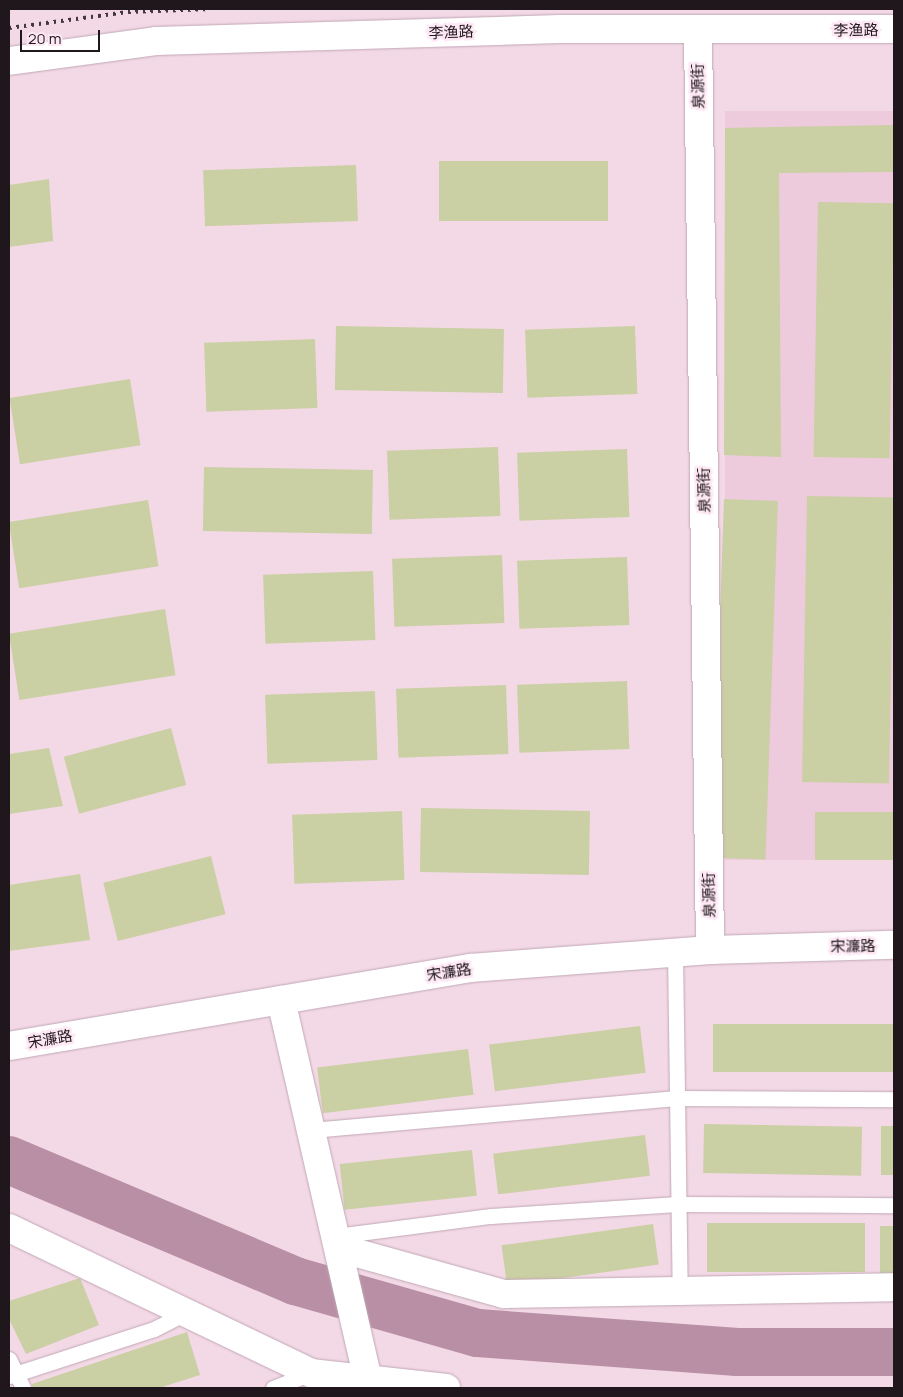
<!DOCTYPE html>
<meta charset="utf-8">
<style>
body{margin:0}
#map{position:relative;width:903px;height:1397px;overflow:hidden;background:#f3d9e6;font-family:Manrope,"Noto Sans SC",sans-serif}
div>[style]{position:absolute}
.built>*{inset:0;background:#edcbdc;transform-origin:0 0}
.river>*{height:48px;margin:-24px;padding:0 24px;transform-origin:24px;border-radius:24px;background:#b98fa5}
.building>*{inset:0;background:#cacfa4;transform-origin:0 0}
.roads{filter:drop-shadow(0 0 1px #c1a8b5) drop-shadow(0 0 1px #c1a8b5)}
.lane>*{height:15px;margin:-7.5px;padding:0 7.5px;transform-origin:7.5px;border-radius:7.5px;background:#fff}
.street>*{height:28px;margin:-14px;padding:0 14px;transform-origin:14px;border-radius:14px;background:#fff}
.secondary>*{height:28px;margin:-14px;padding:0 14px;transform-origin:14px;border-radius:14px;background:#fff}
.primary>*{height:28px;margin:-14px;padding:0 14px;transform-origin:14px;border-radius:14px;background:#fff}
.rail>*{height:4px;margin-top:-2px;transform-origin:0;background:repeating-linear-gradient(90deg,#44383f 0 2.5px,transparent 0 7.5px)}
span{translate:-50% -50%;white-space:nowrap;text-align:center;line-height:1.15;-webkit-text-stroke:5px #fde8f3;paint-order:stroke}
.street-label{font-size:15px;color:#20171c}
.frame{position:absolute;inset:0;border:10px solid #20171c;pointer-events:none}
.scale{position:absolute;left:20px;top:30px;width:80px;height:22px;box-sizing:border-box;border:2px solid #20171c;border-top:0;padding-left:6px;font-size:15px;line-height:18px;white-space:nowrap;color:#20171c;-webkit-text-stroke:4px #fde8f3;paint-order:stroke}
</style>
<div id="map">
<div class="built">
<i style="left:725px;top:111px;width:169px;height:749px"></i>
</div>
<div class="river">
<i style="left:9px;top:1160px;width:311px;rotate:22.9deg"></i>
<i style="left:295px;top:1281px;width:190px;rotate:15.9deg"></i>
<i style="left:478px;top:1333px;width:260px;rotate:4.2deg"></i>
<i style="left:737px;top:1352px;width:157px"></i>
</div>
<div class="building">
<i style="clip-path:polygon(894px 125px,894px 172px,779px 173px,781px 457px,724px 455px,725px 128px)"></i>
<i style="left:439px;top:161px;width:169px;height:60px"></i>
<i style="left:356px;top:165px;width:56px;height:153px;rotate:88deg"></i>
<i style="clip-path:polygon(49px 179px,53px 241px,9px 247px,9px 185px)"></i>
<i style="left:818px;top:202px;width:76px;height:255px;rotate:1deg"></i>
<i style="left:336px;top:326px;width:168px;height:64px;rotate:1deg"></i>
<i style="left:635px;top:326px;width:68px;height:110px;rotate:88deg"></i>
<i style="left:315px;top:339px;width:69px;height:111px;rotate:88deg"></i>
<i style="left:130px;top:379px;width:67px;height:122px;rotate:81deg"></i>
<i style="left:498px;top:447px;width:69px;height:111px;rotate:88deg"></i>
<i style="left:627px;top:449px;width:68px;height:110px;rotate:88deg"></i>
<i style="left:204px;top:467px;width:169px;height:64px;rotate:1deg"></i>
<i style="left:807px;top:496px;width:87px;height:286px;rotate:1deg"></i>
<i style="left:724px;top:499px;width:54px;height:359px;rotate:2deg"></i>
<i style="left:148px;top:500px;width:67px;height:141px;rotate:81deg"></i>
<i style="left:502px;top:555px;width:68px;height:110px;rotate:88deg"></i>
<i style="left:627px;top:557px;width:68px;height:110px;rotate:88deg"></i>
<i style="left:373px;top:571px;width:69px;height:110px;rotate:88deg"></i>
<i style="left:165px;top:609px;width:67px;height:158px;rotate:81deg"></i>
<i style="left:627px;top:681px;width:68px;height:110px;rotate:88deg"></i>
<i style="left:506px;top:685px;width:69px;height:110px;rotate:88deg"></i>
<i style="left:375px;top:691px;width:69px;height:110px;rotate:88deg"></i>
<i style="left:171px;top:728px;width:59px;height:111px;rotate:75deg"></i>
<i style="clip-path:polygon(49px 748px,63px 806px,9px 814px,9px 754px)"></i>
<i style="left:421px;top:808px;width:169px;height:64px;rotate:1deg"></i>
<i style="left:402px;top:811px;width:69px;height:110px;rotate:88deg"></i>
<i style="left:815px;top:812px;width:79px;height:48px"></i>
<i style="left:211px;top:856px;width:60px;height:111px;rotate:76deg"></i>
<i style="clip-path:polygon(80px 874px,90px 940px,9px 951px,9px 885px)"></i>
<i style="left:713px;top:1024px;width:181px;height:48px"></i>
<i style="left:640px;top:1026px;width:47px;height:152px;rotate:83deg"></i>
<i style="left:468px;top:1049px;width:46px;height:152px;rotate:83deg"></i>
<i style="left:704px;top:1124px;width:158px;height:49px;rotate:1deg"></i>
<i style="left:881px;top:1126px;width:13px;height:49px"></i>
<i style="left:645px;top:1135px;width:41px;height:153px;rotate:83deg"></i>
<i style="left:472px;top:1150px;width:46px;height:133px;rotate:84deg"></i>
<i style="left:707px;top:1223px;width:158px;height:49px"></i>
<i style="left:653px;top:1224px;width:41px;height:153px;rotate:82deg"></i>
<i style="left:880px;top:1226px;width:14px;height:47px"></i>
<i style="clip-path:polygon(80px 1278px,99px 1325px,26px 1354px,9px 1319px,9px 1301px)"></i>
<i style="clip-path:polygon(187px 1332px,200px 1375px,159px 1388px,33px 1388px,32px 1384px)"></i>
</div>
<div class="roads">
<div class="lane">
<i style="left:675px;top:952px;width:342px;rotate:89.2deg"></i>
<i style="left:311px;top:1130px;width:367px;rotate:-5deg"></i>
<i style="left:677px;top:1098px;width:217px;rotate:0.3deg"></i>
<i style="left:336px;top:1236px;width:156px;rotate:-7.4deg"></i>
<i style="left:491px;top:1216px;width:187px;rotate:-3.7deg"></i>
<i style="left:678px;top:1204px;width:216px;rotate:0.3deg"></i>
<i style="left:9px;top:1359px;width:32px;rotate:64deg"></i>
<i style="left:9px;top:1376px;width:152px;rotate:-18deg"></i>
<i style="left:154px;top:1329px;width:34px;rotate:-27deg"></i>
<i style="left:273px;top:1388px;width:41px;rotate:-21.5deg"></i>
</div>
<div class="street">
<i style="left:698px;top:31px;width:919px;rotate:89.25deg"></i>
<i style="left:281px;top:1000px;width:398px;rotate:77.1deg"></i>
<i style="left:9px;top:1228px;width:335px;rotate:25.6deg"></i>
<i style="left:311px;top:1373px;width:136px;rotate:6.3deg"></i>
<i style="left:339px;top:1248px;width:171px;rotate:15.6deg"></i>
<i style="left:504px;top:1294px;width:390px;rotate:-1deg"></i>
</div>
<div class="secondary">
<i style="left:9px;top:1046px;width:468px;rotate:-9.6deg"></i>
<i style="left:470px;top:968px;width:241px;rotate:-4.3deg"></i>
<i style="left:710px;top:950px;width:184px;rotate:-1.6deg"></i>
</div>
<div class="primary">
<i style="left:9px;top:61px;width:148px;rotate:-7.7deg"></i>
<i style="left:156px;top:41px;width:404px;rotate:-1.7deg"></i>
<i style="left:560px;top:29px;width:334px"></i>
</div>
</div>
<div class="rail">
<i style="left:9px;top:28px;width:120px;rotate:-7.7deg"></i>
<i style="left:128px;top:12px;width:83px;rotate:-2.1deg"></i>
</div>
<div class="street-label">
<span style="left:856px;top:30px;rotate:-1deg">李渔路</span>
<span style="left:451px;top:32px;rotate:-2deg">李渔路</span>
<span style="left:698px;top:86px;rotate:-91deg">泉源街</span>
<span style="left:704px;top:490px;rotate:-91deg">泉源街</span>
<span style="left:709px;top:895px;rotate:-91deg">泉源街</span>
<span style="left:853px;top:946px;rotate:-1deg">宋濂路</span>
<span style="left:449px;top:972px;rotate:-9deg">宋濂路</span>
<span style="left:50px;top:1039px;rotate:-10deg">宋濂路</span>
</div>
<div class="frame"></div>
<div class="scale">20 m</div>
</div>
